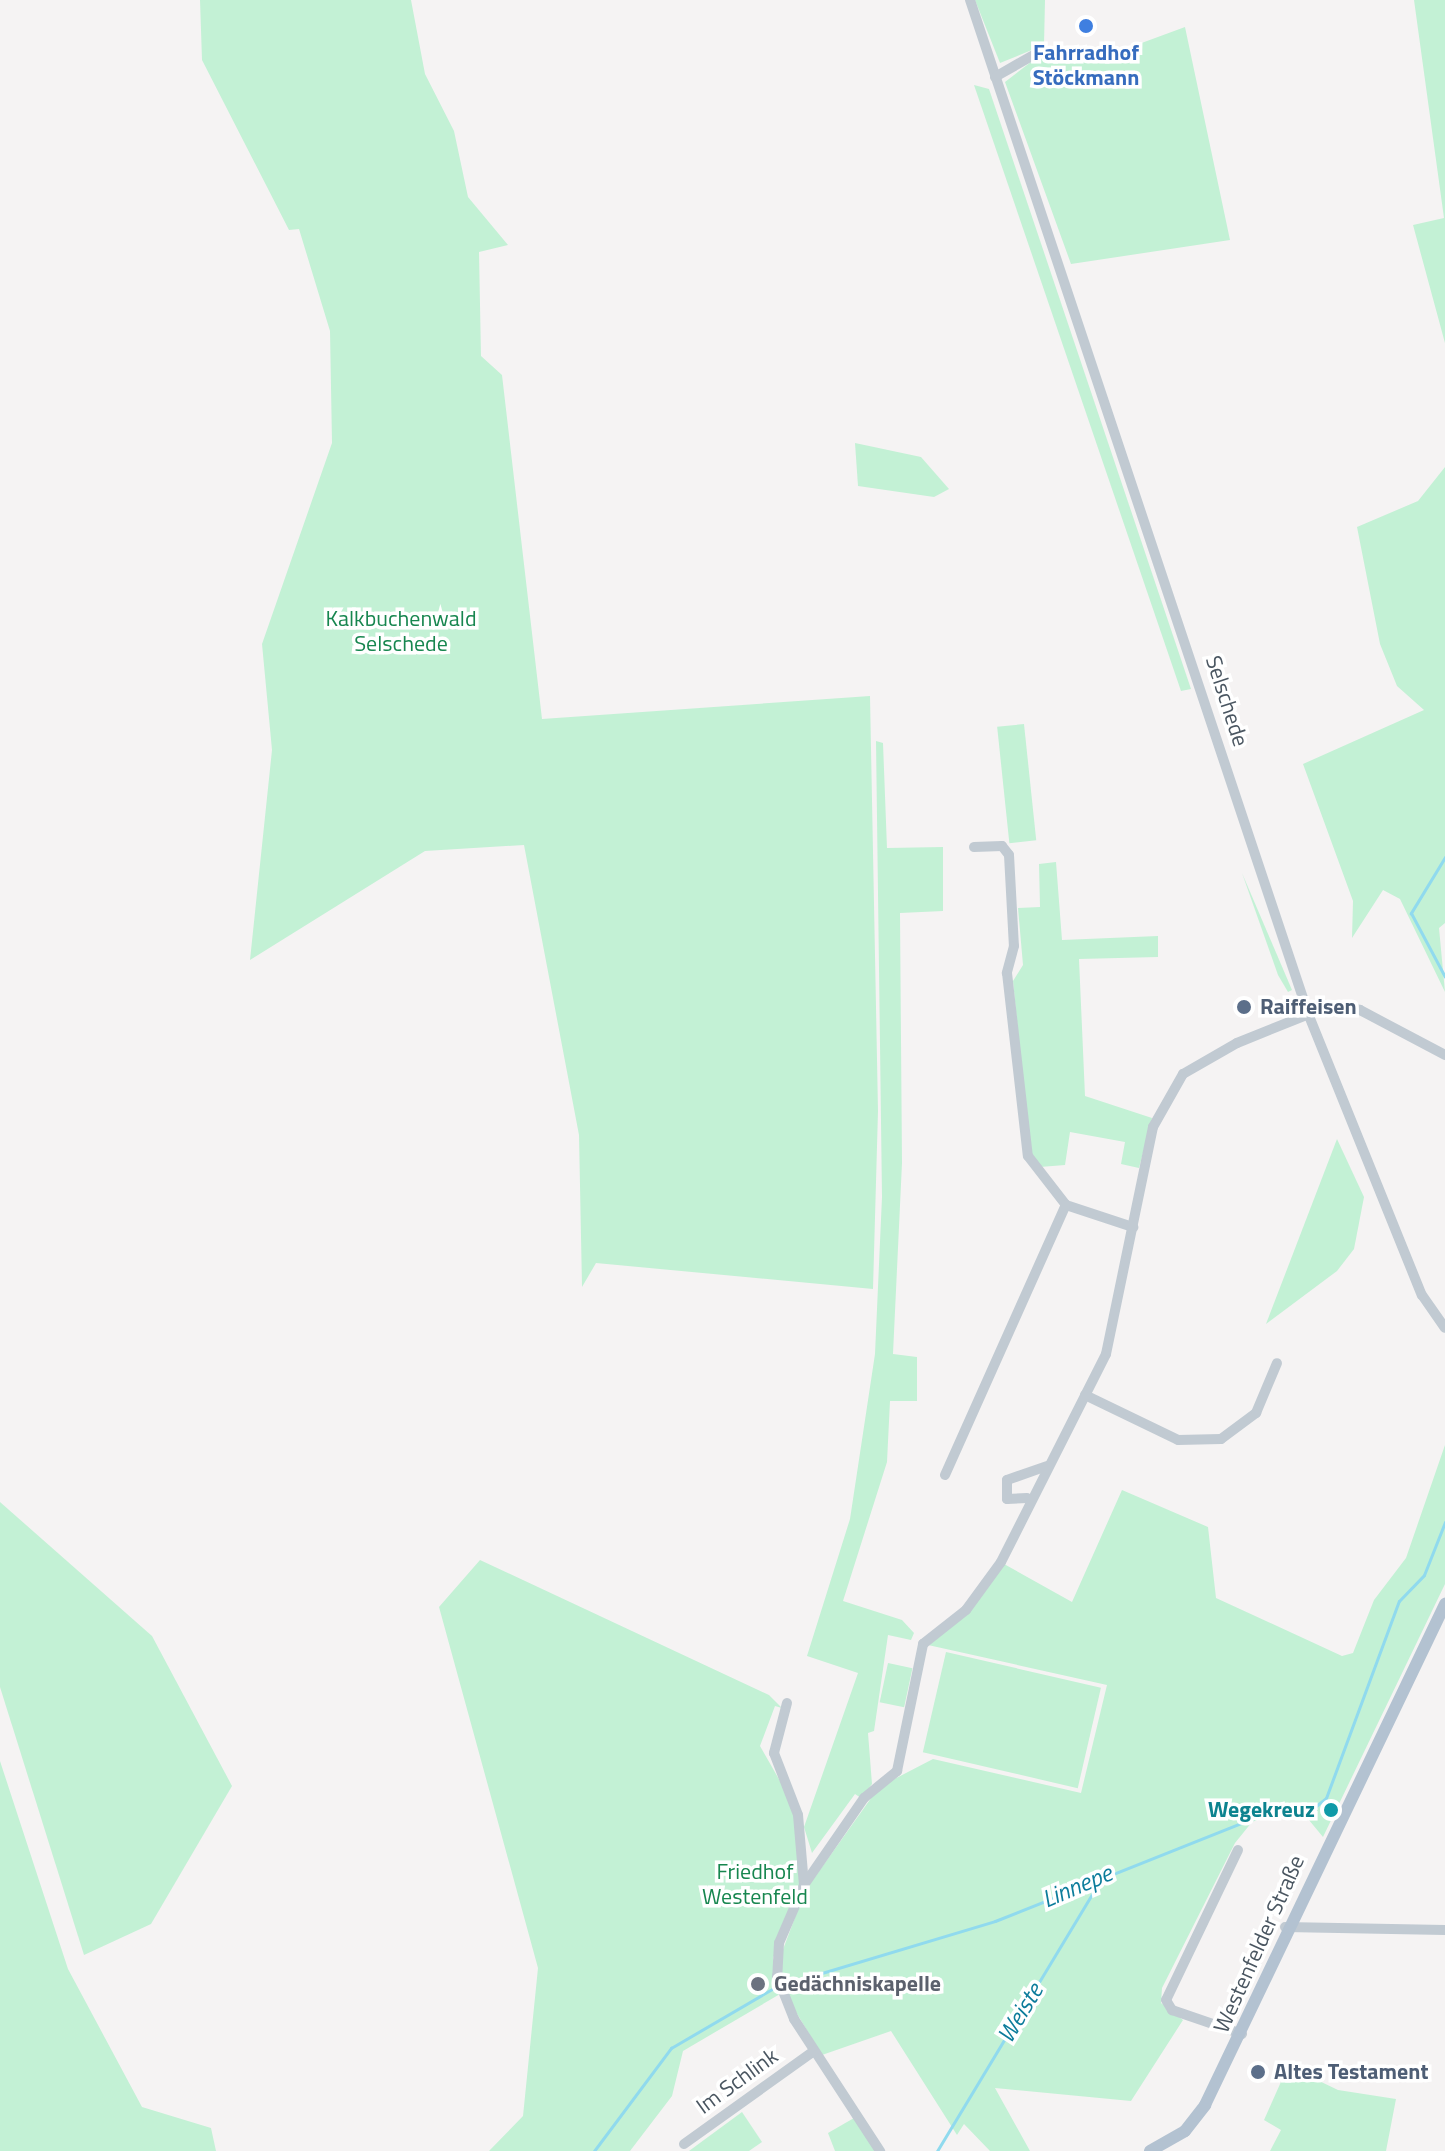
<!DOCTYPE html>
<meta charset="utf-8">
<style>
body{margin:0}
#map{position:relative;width:1445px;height:2151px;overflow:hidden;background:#f5f3f3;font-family:"Titillium Web",sans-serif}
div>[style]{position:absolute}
.green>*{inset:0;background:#c3f1d5;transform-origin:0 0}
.stream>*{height:3px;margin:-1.5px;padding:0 1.5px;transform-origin:1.5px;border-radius:1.5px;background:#90daee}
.minor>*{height:10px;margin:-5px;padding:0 5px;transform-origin:5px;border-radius:5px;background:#c1cad2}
.major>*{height:12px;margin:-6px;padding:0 6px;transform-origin:6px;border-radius:6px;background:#b3c2d1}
.dots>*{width:22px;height:22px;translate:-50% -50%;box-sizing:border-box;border:4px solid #fff;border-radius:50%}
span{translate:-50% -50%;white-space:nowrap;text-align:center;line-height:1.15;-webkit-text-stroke:7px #fff;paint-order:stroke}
.shop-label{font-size:22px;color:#366cbe;font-weight:700}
.park-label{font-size:22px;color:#17864f}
.street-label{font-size:22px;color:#4a5661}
.service-label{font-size:22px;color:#4e5e75;font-weight:700}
.left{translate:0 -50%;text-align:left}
.culture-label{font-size:22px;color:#0d838f;font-weight:700}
.right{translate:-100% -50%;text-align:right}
.worship-label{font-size:22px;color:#5b616d;font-weight:700}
.water-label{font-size:24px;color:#0c7c9b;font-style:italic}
</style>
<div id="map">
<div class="green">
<i style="clip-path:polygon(200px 0,411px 0,425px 74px,454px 131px,468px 197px,508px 245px,479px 252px,481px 356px,502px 375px,542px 719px,870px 696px,878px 1111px,873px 1289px,596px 1263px,582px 1287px,579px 1135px,524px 845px,425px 851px,250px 960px,272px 750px,262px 644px,332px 443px,330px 331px,299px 229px,289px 230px,202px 60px)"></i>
<i style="clip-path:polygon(975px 0,1045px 0,1044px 45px,1000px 63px)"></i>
<i style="clip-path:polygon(1414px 0,1445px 0,1445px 343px,1413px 225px,1444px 218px)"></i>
<i style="clip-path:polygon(1185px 27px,1230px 240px,1071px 264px,1005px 82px,1040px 55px,1109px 55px)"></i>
<i style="clip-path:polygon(974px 85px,989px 89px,1191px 689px,1181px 691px)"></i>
<i style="clip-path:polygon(855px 443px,921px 457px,949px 489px,934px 497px,858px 486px)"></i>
<i style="clip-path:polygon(1445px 467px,1445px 923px,1439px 928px,1445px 992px,1400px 899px,1383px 890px,1352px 938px,1353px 901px,1303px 764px,1424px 710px,1397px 686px,1380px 644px,1357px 527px,1418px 501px)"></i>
<i style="left:1024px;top:724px;width:117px;height:27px;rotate:84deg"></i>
<i style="clip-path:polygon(876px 741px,883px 743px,887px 848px,943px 847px,943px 911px,900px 913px,902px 1163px,893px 1354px,917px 1357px,917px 1401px,890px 1401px,887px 1462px,843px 1601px,902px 1620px,914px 1633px,911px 1640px,888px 1635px,874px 1731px,868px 1733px,872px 1784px,861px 1798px,855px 1794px,812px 1853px,804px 1827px,858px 1673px,807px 1656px,850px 1519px,875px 1354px,882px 1197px)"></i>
<i style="clip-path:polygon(1056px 862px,1062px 940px,1158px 936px,1158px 957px,1079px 959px,1085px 1096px,1152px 1118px,1139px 1168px,1121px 1164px,1125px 1142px,1070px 1132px,1065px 1165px,1040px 1167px,1030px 1152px,1013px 981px,1023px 965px,1018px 908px,1040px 907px,1039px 864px)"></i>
<i style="clip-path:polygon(1242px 873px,1292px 990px,1288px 992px,1278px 975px)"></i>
<i style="clip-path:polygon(1337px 1139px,1364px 1197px,1354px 1249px,1337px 1271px,1266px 1324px)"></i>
<i style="clip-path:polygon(1445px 1445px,1445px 1584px,1323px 1837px,1299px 1808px,1303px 1802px,1252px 1822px,1235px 1843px,1162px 1988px,1161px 2003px,1183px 2020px,1131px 2101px,995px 2088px,1030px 2151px,990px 2151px,964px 2124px,957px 2135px,891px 2031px,822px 2055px,785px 1994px,779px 1960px,805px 1891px,879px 1787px,933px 1759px,1081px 1793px,1107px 1685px,928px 1645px,1004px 1564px,1072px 1602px,1122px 1490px,1208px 1527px,1216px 1598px,1342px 1656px,1353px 1653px,1374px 1600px,1406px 1558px)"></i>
<i style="clip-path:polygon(0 1502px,152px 1636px,232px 1786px,151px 1924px,84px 1955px,0 1687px)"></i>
<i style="clip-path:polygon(480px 1560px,769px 1695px,782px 1708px,775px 1706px,760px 1746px,792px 1802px,802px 1854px,798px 1898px,773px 1958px,780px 1994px,683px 2051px,672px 2096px,630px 2151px,489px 2151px,523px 2116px,538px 1968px,439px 1607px)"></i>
<i style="left:946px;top:1652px;width:159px;height:103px;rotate:13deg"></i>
<i style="left:888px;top:1663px;width:25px;height:40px;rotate:12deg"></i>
<i style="clip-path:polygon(0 1761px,68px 1969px,142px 2107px,211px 2128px,216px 2151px,0 2151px)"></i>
<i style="clip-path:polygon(1288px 2066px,1338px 2090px,1396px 2099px,1386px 2151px,1270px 2151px,1281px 2130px,1264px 2120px)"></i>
<i style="clip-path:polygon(742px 2112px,762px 2142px,749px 2151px,689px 2151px)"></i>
<i style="clip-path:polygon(854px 2118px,876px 2151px,835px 2151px,828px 2133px)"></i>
</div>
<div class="stream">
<i style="left:1445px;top:857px;width:66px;rotate:121.3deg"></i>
<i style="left:1411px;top:913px;width:72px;rotate:62deg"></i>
<i style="left:785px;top:1984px;width:219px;rotate:-16.7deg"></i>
<i style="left:995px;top:1921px;width:293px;rotate:-21.7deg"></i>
<i style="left:1267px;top:1813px;width:49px;rotate:-8.1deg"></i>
<i style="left:1316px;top:1806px;width:13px;rotate:-39deg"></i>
<i style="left:1326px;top:1798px;width:210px;rotate:-69.7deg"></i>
<i style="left:1399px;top:1601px;width:36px;rotate:-46deg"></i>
<i style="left:1424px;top:1575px;width:57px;rotate:-68.4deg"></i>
<i style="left:594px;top:2151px;width:129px;rotate:-53.2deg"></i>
<i style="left:671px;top:2048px;width:123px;rotate:-30.3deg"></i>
<i style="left:937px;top:2151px;width:320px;rotate:-58.9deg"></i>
</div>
<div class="minor">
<i style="left:970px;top:0;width:1071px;rotate:71.55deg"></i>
<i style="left:1309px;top:1016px;width:301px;rotate:68deg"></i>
<i style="left:1422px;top:1295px;width:40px;rotate:55.1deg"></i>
<i style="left:995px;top:77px;width:56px;rotate:-29.7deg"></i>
<i style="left:974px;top:847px;width:28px;rotate:-2deg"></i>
<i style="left:1002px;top:846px;width:11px;rotate:52deg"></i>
<i style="left:1009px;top:855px;width:91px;rotate:86.9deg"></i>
<i style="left:1014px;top:946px;width:28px;rotate:105deg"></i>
<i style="left:1007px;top:973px;width:184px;rotate:83.5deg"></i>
<i style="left:1028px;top:1156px;width:62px;rotate:52.2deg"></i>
<i style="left:1066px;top:1205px;width:71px;rotate:18.2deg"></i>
<i style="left:1085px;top:1395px;width:103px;rotate:25.8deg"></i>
<i style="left:1178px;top:1440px;width:43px;rotate:-1.3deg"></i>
<i style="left:1221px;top:1439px;width:44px;rotate:-36.6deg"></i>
<i style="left:1256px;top:1413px;width:54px;rotate:-67.2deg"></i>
<i style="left:945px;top:1475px;width:296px;rotate:-65.9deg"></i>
<i style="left:1027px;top:1498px;width:20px;rotate:177deg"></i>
<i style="left:1007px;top:1499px;width:19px;rotate:-90deg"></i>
<i style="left:1007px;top:1480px;width:42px;rotate:-19.3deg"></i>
<i style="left:787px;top:1703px;width:52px;rotate:104.6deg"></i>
<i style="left:774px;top:1753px;width:66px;rotate:68.8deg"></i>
<i style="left:798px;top:1815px;width:70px;rotate:85.1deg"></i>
<i style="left:804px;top:1885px;width:63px;rotate:113.3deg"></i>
<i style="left:779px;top:1943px;width:33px;rotate:93deg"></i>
<i style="left:777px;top:1976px;width:46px;rotate:68.4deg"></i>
<i style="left:794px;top:2019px;width:158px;rotate:56.9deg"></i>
<i style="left:1238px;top:1850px;width:166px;rotate:115.6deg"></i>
<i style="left:1166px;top:2000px;width:12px;rotate:59deg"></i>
<i style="left:1172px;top:2010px;width:74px;rotate:18.9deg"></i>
<i style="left:804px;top:1885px;width:106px;rotate:-55.4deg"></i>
<i style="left:864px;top:1798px;width:43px;rotate:-39.3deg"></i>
<i style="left:897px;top:1771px;width:130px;rotate:-78.4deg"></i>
<i style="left:923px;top:1644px;width:55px;rotate:-38.3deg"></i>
<i style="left:966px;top:1610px;width:59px;rotate:-53.9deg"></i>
<i style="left:1001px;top:1562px;width:233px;rotate:-63.2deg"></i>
<i style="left:1106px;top:1354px;width:232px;rotate:-78.3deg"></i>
<i style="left:1153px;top:1127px;width:61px;rotate:-60.5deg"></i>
<i style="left:1183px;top:1074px;width:62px;rotate:-29.9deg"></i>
<i style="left:1237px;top:1043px;width:99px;rotate:-21.9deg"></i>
<i style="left:1329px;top:1006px;width:31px;rotate:7deg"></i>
<i style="left:1360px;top:1010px;width:96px;rotate:27.9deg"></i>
<i style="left:1285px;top:1927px;width:160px;rotate:1.1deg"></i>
<i style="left:684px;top:2144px;width:160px;rotate:-35.6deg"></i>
</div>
<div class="major">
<i style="left:1150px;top:2151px;width:40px;rotate:-29.7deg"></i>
<i style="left:1185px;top:2131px;width:33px;rotate:-52deg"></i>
<i style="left:1205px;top:2105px;width:556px;rotate:-64.4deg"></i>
</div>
<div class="dots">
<i style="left:1086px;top:26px;background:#3f7fe0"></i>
<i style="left:1244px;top:1007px;background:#5c6f8a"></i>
<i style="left:1331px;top:1810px;background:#0f9aa8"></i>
<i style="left:758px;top:1984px;background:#6b7280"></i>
<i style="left:1258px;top:2072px;background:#5c6f8a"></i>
</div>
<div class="shop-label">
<span style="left:1086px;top:65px">Fahrradhof<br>Stöckmann</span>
</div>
<div class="park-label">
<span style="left:401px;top:631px">Kalkbuchenwald<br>Selschede</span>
<span style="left:755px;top:1884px">Friedhof<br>Westenfeld</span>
</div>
<div class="street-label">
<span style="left:1227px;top:701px;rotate:72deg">Selschede</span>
<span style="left:1259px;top:1944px;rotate:-66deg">Westenfelder Straße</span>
<span style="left:737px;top:2081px;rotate:-36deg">Im Schlink</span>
</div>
<div class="service-label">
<span class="left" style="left:1260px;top:1007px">Raiffeisen</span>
<span class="left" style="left:1274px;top:2072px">Altes Testament</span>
</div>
<div class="culture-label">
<span class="right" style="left:1315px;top:1810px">Wegekreuz</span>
</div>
<div class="worship-label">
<span class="left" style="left:774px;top:1984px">Gedächniskapelle</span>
</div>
<div class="water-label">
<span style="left:1077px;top:1886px;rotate:-23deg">Linnepe</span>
<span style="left:1020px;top:2013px;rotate:-59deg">Weiste</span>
</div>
</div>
